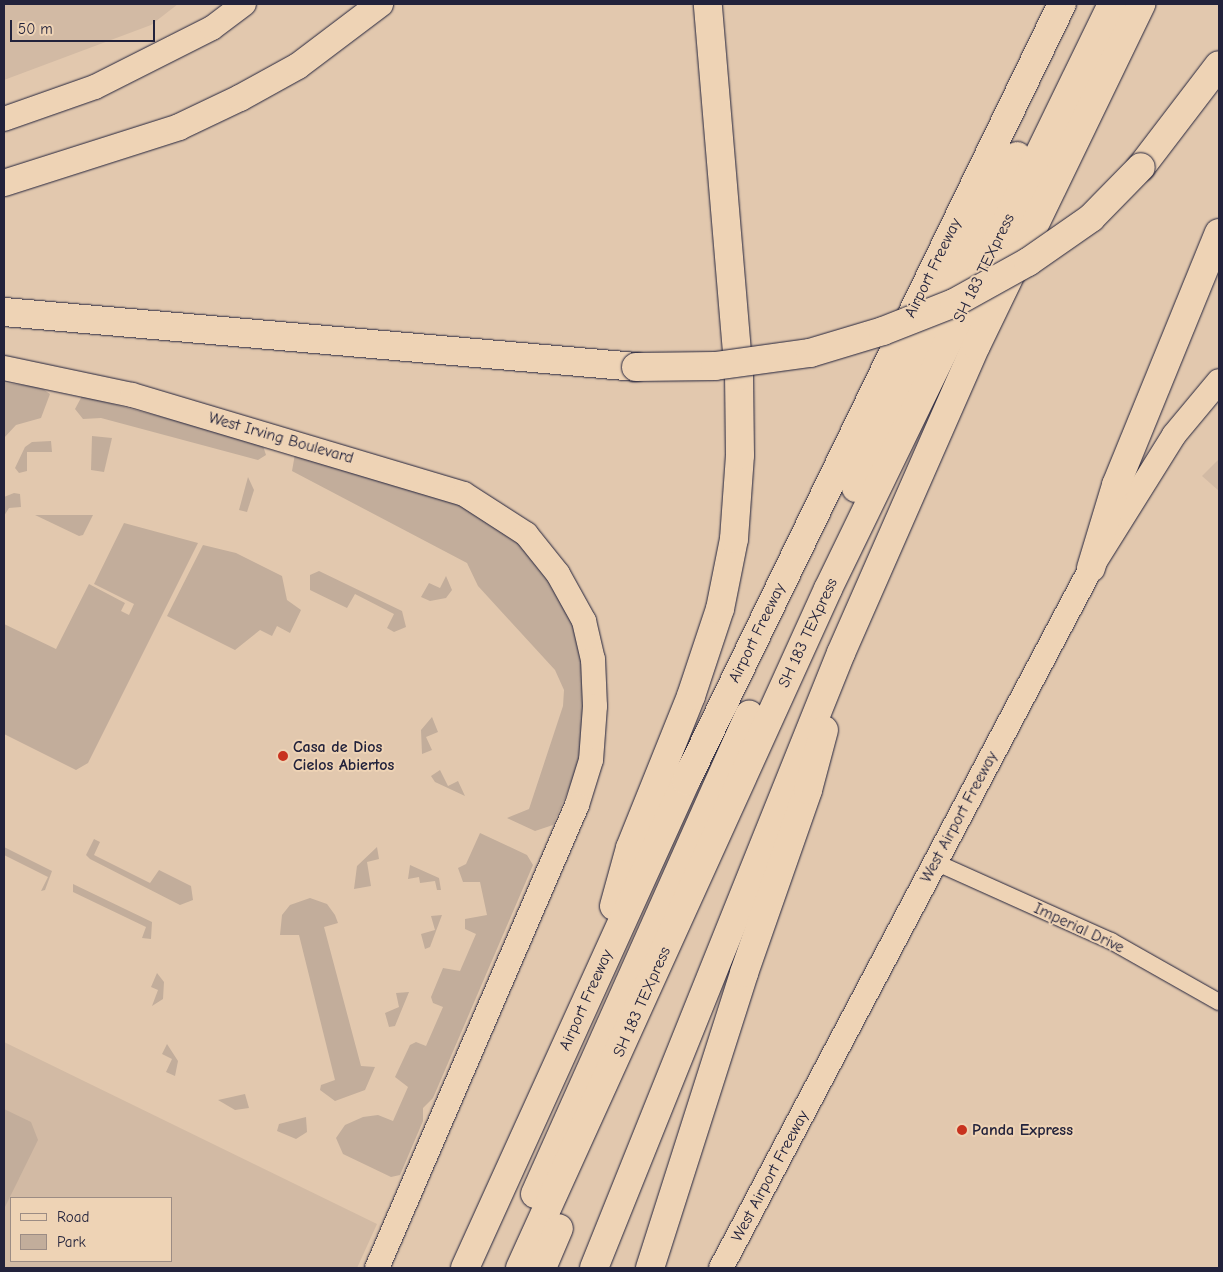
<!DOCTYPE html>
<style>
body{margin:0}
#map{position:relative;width:1223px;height:1272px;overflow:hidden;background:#e2c8ae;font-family:"Comic Neue",sans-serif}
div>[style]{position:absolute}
.built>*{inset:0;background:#d2baa4}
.green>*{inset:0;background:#c2ad9b}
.roads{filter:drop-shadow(0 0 1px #22223b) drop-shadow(0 0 1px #22223b)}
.street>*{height:16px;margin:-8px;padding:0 8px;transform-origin:8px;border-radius:8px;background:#eed3b5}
.secondary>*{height:24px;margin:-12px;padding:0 12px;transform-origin:12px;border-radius:12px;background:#eed3b5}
.primary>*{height:26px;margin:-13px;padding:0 13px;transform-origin:13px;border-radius:13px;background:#eed3b5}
.highway>*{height:28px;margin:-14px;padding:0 14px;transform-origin:14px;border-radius:14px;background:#eed3b5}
.bridges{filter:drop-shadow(0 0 1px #22223b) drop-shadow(0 0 1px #22223b)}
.highway-bridge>*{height:28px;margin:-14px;padding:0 14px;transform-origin:14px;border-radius:14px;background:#eed3b5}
.dots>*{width:14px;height:14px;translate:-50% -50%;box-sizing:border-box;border:2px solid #eed3b5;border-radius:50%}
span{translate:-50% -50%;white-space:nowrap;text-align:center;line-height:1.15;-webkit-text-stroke:4px #eed3b5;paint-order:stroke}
.street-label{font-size:16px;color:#22223b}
.poi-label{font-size:16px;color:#22223b;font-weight:700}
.left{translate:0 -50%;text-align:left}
.frame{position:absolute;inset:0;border:5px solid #22223b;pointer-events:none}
.legend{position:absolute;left:10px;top:1197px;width:162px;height:65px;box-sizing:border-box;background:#eed3b5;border:1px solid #9c8c84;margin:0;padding:6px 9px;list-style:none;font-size:15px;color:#22223b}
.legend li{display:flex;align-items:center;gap:10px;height:25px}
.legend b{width:25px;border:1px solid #9c8c84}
.scale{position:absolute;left:10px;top:20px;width:145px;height:22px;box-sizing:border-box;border:2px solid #22223b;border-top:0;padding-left:6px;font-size:15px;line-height:18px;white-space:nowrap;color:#22223b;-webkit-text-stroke:4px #eed3b5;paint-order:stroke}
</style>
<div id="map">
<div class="built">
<i style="clip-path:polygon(4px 4px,178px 4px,151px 25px,4px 80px)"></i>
<i style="clip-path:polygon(1219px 459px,1219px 491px,1202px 476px)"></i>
<i style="clip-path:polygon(evenodd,4px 1042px,377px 1224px,357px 1268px,4px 1268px,4px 1042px,11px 1198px,171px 1198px,171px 1261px,11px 1261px,11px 1198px)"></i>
</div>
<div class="green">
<i style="clip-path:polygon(4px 383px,40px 387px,50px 394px,41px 418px,16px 425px,4px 438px)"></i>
<i style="clip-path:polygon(82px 396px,262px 443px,266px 455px,258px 460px,101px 418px,83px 419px,75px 409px)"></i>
<i style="clip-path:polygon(92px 436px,112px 438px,104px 472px,91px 470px)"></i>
<i style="clip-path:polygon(51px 441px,52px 452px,27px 452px,27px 471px,19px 473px,15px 468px,25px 447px,32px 442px)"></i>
<i style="clip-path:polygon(295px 454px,440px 490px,520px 541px,549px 570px,581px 636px,588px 685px,581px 761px,553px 825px,535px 831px,507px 818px,529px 809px,563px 706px,564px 690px,555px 670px,478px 586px,467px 563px,292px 471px)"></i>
<i style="clip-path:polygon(248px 477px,254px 490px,247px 512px,239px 510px)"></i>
<i style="clip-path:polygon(14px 493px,20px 494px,21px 507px,9px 508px,4px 516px,4px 497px)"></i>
<i style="clip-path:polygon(35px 515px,93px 515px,83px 535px,79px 536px)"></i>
<i style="clip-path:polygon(124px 523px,198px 543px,88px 763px,76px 770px,4px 734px,4px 624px,56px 649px,89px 584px,125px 603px,121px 611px,129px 615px,134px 604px,94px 584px)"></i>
<i style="clip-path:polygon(203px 545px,236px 553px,282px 576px,287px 600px,301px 610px,290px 633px,277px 626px,272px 636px,260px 630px,235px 650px,167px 616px)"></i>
<i style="clip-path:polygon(319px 571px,402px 611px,406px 627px,394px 632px,387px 628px,394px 614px,355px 594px,347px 608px,310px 590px,310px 575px)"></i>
<i style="clip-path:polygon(446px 576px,452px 590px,446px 598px,430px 601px,421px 597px,429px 583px,440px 588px)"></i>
<i style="clip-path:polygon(432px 717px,438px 732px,426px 737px,432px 750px,422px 754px,421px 730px)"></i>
<i style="clip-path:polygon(440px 770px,448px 786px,458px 781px,465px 796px,435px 782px,431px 776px)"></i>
<i style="clip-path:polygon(480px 833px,527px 855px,533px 865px,433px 1098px,423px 1108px,423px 1121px,400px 1175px,391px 1177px,343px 1154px,336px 1138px,345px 1125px,363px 1117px,378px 1115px,393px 1121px,408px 1087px,395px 1077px,410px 1045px,416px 1042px,426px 1046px,443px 1007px,433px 1003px,431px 997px,443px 968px,460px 971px,476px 934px,465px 929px,465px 919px,487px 915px,480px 882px,463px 882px,458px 868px,466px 864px)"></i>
<i style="clip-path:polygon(94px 839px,100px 842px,94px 855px,150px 883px,159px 870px,191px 886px,193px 900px,180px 905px,90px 859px,86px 855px)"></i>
<i style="clip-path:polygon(4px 847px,52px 871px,45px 890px,41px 891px,48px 877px,4px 855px)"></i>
<i style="clip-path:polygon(377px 847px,379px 859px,367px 862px,371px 886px,354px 889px,357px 866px)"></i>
<i style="clip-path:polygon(410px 865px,439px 878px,441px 890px,437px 890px,435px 881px,420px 883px,419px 877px,408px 879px)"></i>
<i style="clip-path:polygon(73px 884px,152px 922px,151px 939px,142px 938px,146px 927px,73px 892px)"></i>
<i style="clip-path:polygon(310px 898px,327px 904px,335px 915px,338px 923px,324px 927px,361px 1066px,375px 1067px,365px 1090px,335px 1101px,320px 1090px,321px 1085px,335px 1080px,299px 935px,280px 935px,282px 915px,290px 905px)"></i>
<i style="clip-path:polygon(442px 915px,430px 947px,425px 949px,421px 934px,435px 930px,431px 916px)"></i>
<i style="clip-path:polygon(157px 973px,164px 982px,163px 999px,152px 1006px,158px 990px,151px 987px)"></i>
<i style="clip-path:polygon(409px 992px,395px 1026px,389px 1027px,385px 1013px,399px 1007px,396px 993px)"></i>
<i style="clip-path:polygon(167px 1044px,178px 1061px,175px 1076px,166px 1072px,172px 1059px,162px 1054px)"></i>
<i style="clip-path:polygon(245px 1094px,249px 1108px,235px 1110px,218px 1100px)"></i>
<i style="clip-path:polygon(4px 1109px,31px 1122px,38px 1140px,4px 1209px)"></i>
<i style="clip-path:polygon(306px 1117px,307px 1132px,296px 1139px,277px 1131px,279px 1124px)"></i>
</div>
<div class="roads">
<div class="street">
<i style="left:935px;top:862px;width:193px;rotate:24.2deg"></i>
<i style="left:1111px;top:941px;width:124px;rotate:29.5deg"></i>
</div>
<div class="secondary">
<i style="left:4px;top:119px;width:96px;rotate:-19.4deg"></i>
<i style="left:95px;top:87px;width:131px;rotate:-26.8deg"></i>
<i style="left:212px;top:28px;width:40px;rotate:-37deg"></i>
<i style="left:4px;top:368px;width:131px;rotate:11.9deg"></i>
<i style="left:132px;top:395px;width:346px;rotate:16.6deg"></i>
<i style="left:464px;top:494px;width:74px;rotate:32.8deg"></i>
<i style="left:526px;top:534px;width:51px;rotate:51.3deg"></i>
<i style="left:558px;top:574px;width:54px;rotate:61deg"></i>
<i style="left:584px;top:621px;width:39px;rotate:77deg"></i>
<i style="left:593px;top:659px;width:47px;rotate:87.6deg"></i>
<i style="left:595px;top:706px;width:54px;rotate:94.2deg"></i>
<i style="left:591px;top:760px;width:47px;rotate:107.3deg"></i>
<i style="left:577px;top:805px;width:504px;rotate:113.36deg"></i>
<i style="left:721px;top:1268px;width:792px;rotate:-62.14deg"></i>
<i style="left:1091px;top:568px;width:157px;rotate:-58deg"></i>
<i style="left:1174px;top:435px;width:70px;rotate:-50.2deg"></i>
</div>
<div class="primary">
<i style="left:4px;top:183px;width:184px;rotate:-17.7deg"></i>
<i style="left:179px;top:127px;width:68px;rotate:-25.4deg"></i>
<i style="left:240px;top:98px;width:66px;rotate:-28.9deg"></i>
<i style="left:298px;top:66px;width:103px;rotate:-37.1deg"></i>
</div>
<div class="highway">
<i style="left:1141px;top:167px;width:128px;rotate:-52.6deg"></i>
<i style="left:4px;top:312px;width:634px;rotate:4.97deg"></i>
<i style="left:856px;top:488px;width:369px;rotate:-64.1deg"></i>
<i style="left:1091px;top:568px;width:87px;rotate:-73.2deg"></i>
<i style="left:1116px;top:485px;width:272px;rotate:-67.8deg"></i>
<i style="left:614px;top:906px;width:60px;rotate:-74.6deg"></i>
<i style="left:630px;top:848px;width:164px;rotate:-68.1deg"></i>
<i style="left:691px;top:696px;width:92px;rotate:-71.6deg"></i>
<i style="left:720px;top:609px;width:71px;rotate:-78.7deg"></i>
<i style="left:734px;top:539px;width:84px;rotate:-85.9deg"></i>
<i style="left:740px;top:455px;width:79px;rotate:-90.7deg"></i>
<i style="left:739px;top:376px;width:373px;rotate:-94.8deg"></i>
<i style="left:535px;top:1194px;width:525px;rotate:-65.93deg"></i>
<i style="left:465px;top:1268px;width:535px;rotate:-65.59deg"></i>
<i style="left:686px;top:781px;width:863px;rotate:-64.18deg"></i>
<i style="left:520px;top:1268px;width:746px;rotate:-65.6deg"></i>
<i style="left:828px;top:589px;width:650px;rotate:-64.1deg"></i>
<i style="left:542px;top:1268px;width:43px;rotate:-67deg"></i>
<i style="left:594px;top:1268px;width:663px;rotate:-68.12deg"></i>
<i style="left:841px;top:653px;width:335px;rotate:-66.3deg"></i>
<i style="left:976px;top:346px;width:380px;rotate:-64.2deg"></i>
<i style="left:650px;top:1268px;width:310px;rotate:-72.3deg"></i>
<i style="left:744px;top:973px;width:194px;rotate:-70.7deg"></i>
<i style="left:808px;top:790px;width:62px;rotate:-75.1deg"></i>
</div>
</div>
<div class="bridges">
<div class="highway-bridge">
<i style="left:636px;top:367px;width:79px;rotate:-0.7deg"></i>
<i style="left:715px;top:366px;width:96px;rotate:-7.8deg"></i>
<i style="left:810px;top:353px;width:76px;rotate:-16.8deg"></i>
<i style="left:883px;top:331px;width:76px;rotate:-21.5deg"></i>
<i style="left:954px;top:303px;width:85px;rotate:-29deg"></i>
<i style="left:1028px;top:262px;width:77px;rotate:-34.9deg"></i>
<i style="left:1091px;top:218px;width:71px;rotate:-45.6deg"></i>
</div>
</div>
<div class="dots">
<i style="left:283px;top:756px;background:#c8321e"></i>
<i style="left:962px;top:1130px;background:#c8321e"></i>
</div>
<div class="street-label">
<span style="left:933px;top:268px;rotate:-64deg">Airport Freeway</span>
<span style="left:984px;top:268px;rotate:-64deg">SH 183 TEXpress</span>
<span style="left:281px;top:438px;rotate:16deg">West Irving Boulevard</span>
<span style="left:757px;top:633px;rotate:-64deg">Airport Freeway</span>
<span style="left:808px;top:633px;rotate:-65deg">SH 183 TEXpress</span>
<span style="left:959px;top:817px;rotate:-62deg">West Airport Freeway</span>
<span style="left:1079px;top:928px;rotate:25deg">Imperial Drive</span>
<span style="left:586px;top:1000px;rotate:-66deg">Airport Freeway</span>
<span style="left:642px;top:1002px;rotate:-66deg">SH 183 TEXpress</span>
<span style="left:770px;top:1176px;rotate:-62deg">West Airport Freeway</span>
</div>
<div class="poi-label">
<span class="left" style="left:293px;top:756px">Casa de Dios<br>Cielos Abiertos</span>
<span class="left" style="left:972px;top:1130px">Panda Express</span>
</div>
<div class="frame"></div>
<ul class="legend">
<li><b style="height:6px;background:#eed3b5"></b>Road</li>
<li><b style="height:14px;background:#c2ad9b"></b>Park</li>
</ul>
<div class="scale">50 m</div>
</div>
